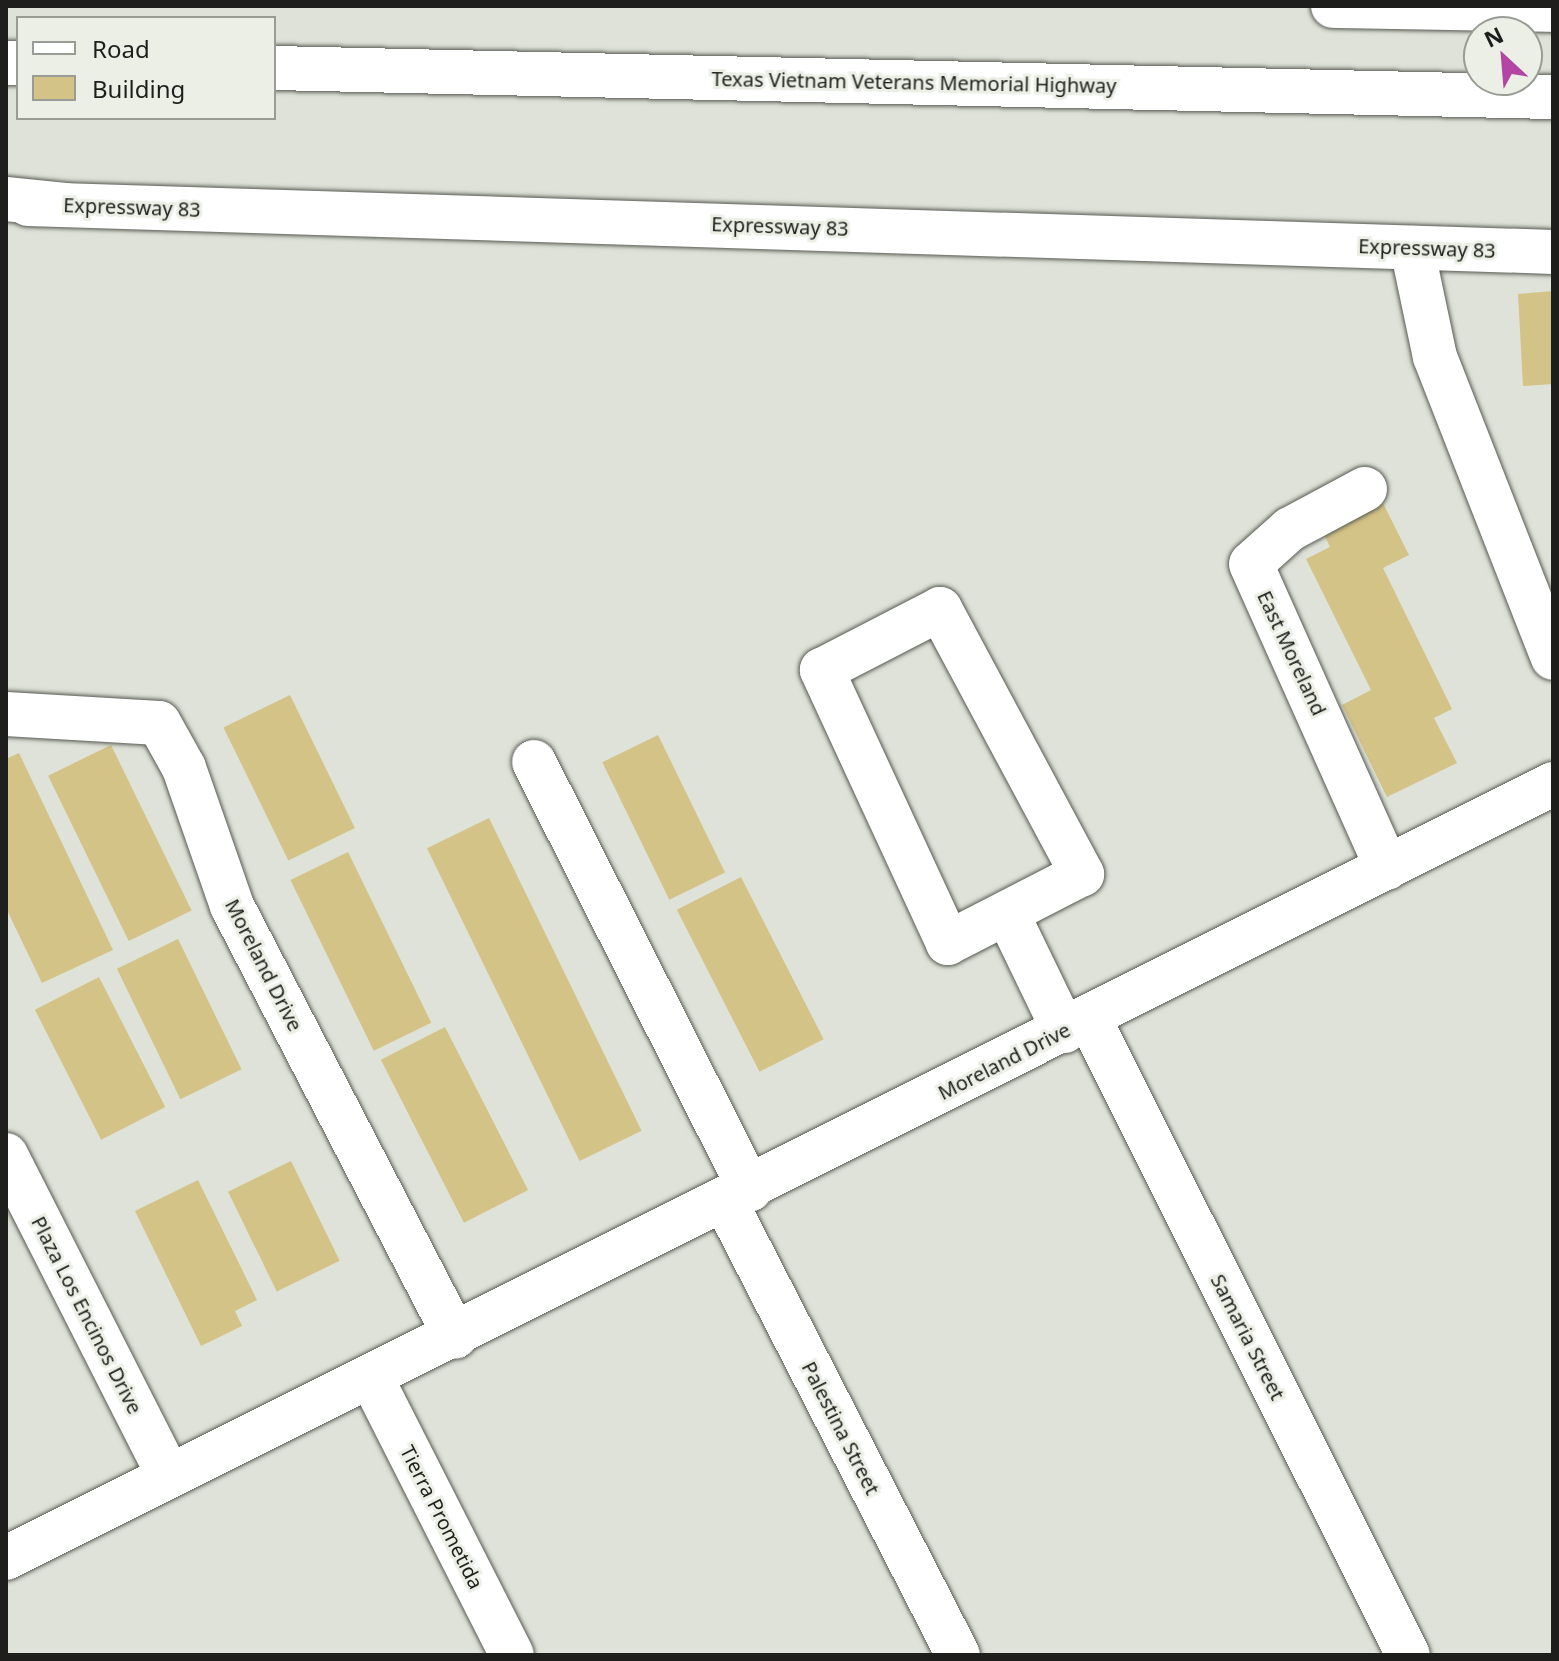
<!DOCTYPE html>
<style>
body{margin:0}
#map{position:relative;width:1559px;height:1661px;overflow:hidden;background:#dee2d8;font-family:"Noto Sans",sans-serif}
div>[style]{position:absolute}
.building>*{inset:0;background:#d4c387;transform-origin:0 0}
.roads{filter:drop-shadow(0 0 2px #575a52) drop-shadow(0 0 2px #575a52)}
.minor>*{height:44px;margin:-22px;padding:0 22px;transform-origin:22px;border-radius:22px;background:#fff}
.major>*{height:44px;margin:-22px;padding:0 22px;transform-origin:22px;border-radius:22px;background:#fff}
.highway>*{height:44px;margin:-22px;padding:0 22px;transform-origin:22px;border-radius:22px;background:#fff}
span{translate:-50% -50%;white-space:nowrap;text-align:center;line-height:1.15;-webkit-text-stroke:6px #ebefe5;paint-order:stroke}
.street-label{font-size:20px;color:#1e1f1c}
.frame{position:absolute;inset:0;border:8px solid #1e1f1c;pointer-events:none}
.legend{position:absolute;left:16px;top:16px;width:260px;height:104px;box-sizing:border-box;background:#ebefe5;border:2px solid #999c95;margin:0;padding:10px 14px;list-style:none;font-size:24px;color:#1e1f1c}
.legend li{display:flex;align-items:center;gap:16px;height:40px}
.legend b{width:40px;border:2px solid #999c95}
.north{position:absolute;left:1463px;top:16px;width:80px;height:80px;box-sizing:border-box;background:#ebefe5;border:2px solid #999c95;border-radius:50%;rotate:334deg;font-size:22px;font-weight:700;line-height:32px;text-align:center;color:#1e1f1c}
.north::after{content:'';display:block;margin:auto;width:28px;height:36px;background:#b345a4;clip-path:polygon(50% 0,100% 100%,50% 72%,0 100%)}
</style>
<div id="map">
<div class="building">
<i style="clip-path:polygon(1553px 291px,1553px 384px,1523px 386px,1518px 294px)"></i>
<i style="clip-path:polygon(1380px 497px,1409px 555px,1383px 568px,1452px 709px,1434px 718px,1457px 763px,1387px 797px,1342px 705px,1371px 690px,1306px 559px,1330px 547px,1320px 526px)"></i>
<i style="left:290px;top:695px;width:148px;height:74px;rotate:64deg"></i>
<i style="left:658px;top:735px;width:153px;height:62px;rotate:64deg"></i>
<i style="left:111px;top:745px;width:184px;height:70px;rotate:64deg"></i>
<i style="clip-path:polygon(19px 753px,113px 950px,42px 983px,6px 908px,6px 759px)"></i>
<i style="left:489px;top:818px;width:348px;height:69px;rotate:64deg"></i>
<i style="left:348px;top:852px;width:190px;height:64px;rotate:64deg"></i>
<i style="left:741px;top:877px;width:182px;height:72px;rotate:63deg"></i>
<i style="left:178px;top:939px;width:145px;height:68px;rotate:64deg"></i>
<i style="left:99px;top:977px;width:146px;height:72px;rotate:63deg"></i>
<i style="left:445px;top:1027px;width:183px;height:72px;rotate:63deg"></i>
<i style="left:291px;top:1161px;width:111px;height:70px;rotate:64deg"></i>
<i style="clip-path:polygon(198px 1180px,257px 1300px,235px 1311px,242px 1326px,201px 1346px,135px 1211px)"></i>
</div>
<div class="roads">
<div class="minor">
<i style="left:1412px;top:248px;width:111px;rotate:78.1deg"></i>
<i style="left:1435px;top:357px;width:323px;rotate:68.6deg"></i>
<i style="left:1365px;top:489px;width:85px;rotate:151.9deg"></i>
<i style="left:1290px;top:529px;width:52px;rotate:138.1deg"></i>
<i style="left:1251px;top:564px;width:333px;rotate:65.9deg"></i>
<i style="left:940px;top:609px;width:301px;rotate:61.8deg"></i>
<i style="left:1082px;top:874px;width:151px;rotate:152.8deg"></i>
<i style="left:948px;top:943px;width:301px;rotate:-114.8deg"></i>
<i style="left:822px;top:670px;width:133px;rotate:-27.3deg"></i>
<i style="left:6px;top:714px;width:153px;rotate:3.4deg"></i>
<i style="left:159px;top:723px;width:51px;rotate:60.9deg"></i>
<i style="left:184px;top:768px;width:146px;rotate:70.8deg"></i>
<i style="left:232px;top:906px;width:485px;rotate:62.6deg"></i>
<i style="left:534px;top:762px;width:479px;rotate:63.2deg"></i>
<i style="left:1008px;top:915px;width:129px;rotate:64.2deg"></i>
<i style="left:1089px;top:1018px;width:712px;rotate:63.4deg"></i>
<i style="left:6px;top:1155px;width:359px;rotate:63.1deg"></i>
<i style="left:725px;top:1201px;width:510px;rotate:62.83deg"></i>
<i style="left:372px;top:1379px;width:309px;rotate:63.1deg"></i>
<i style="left:6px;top:1558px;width:1730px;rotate:-26.58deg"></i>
</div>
<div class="major">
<i style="left:28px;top:204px;width:1526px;rotate:1.8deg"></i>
</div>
<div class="highway">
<i style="left:1333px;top:6px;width:220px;rotate:1deg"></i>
<i style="left:6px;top:63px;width:12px"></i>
<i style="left:274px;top:68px;width:1279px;rotate:1.3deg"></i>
<i style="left:6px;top:199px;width:59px;rotate:5.8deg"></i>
</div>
</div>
<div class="street-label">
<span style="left:914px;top:82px;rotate:1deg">Texas Vietnam Veterans Memorial Highway</span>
<span style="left:132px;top:207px;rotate:2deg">Expressway 83</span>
<span style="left:780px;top:226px;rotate:2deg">Expressway 83</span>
<span style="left:1427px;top:248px;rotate:2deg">Expressway 83</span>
<span style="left:1292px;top:653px;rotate:65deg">East Moreland</span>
<span style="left:264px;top:965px;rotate:63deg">Moreland Drive</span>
<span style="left:1004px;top:1061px;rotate:-27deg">Moreland Drive</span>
<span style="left:87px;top:1315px;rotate:63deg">Plaza Los Encinos Drive</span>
<span style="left:1248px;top:1337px;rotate:63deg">Samaria Street</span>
<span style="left:841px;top:1428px;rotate:63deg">Palestina Street</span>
<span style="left:442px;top:1517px;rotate:63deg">Tierra Prometida</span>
</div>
<div class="frame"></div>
<ul class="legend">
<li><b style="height:10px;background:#fff"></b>Road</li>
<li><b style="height:22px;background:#d4c387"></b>Building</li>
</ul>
<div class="north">N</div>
</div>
